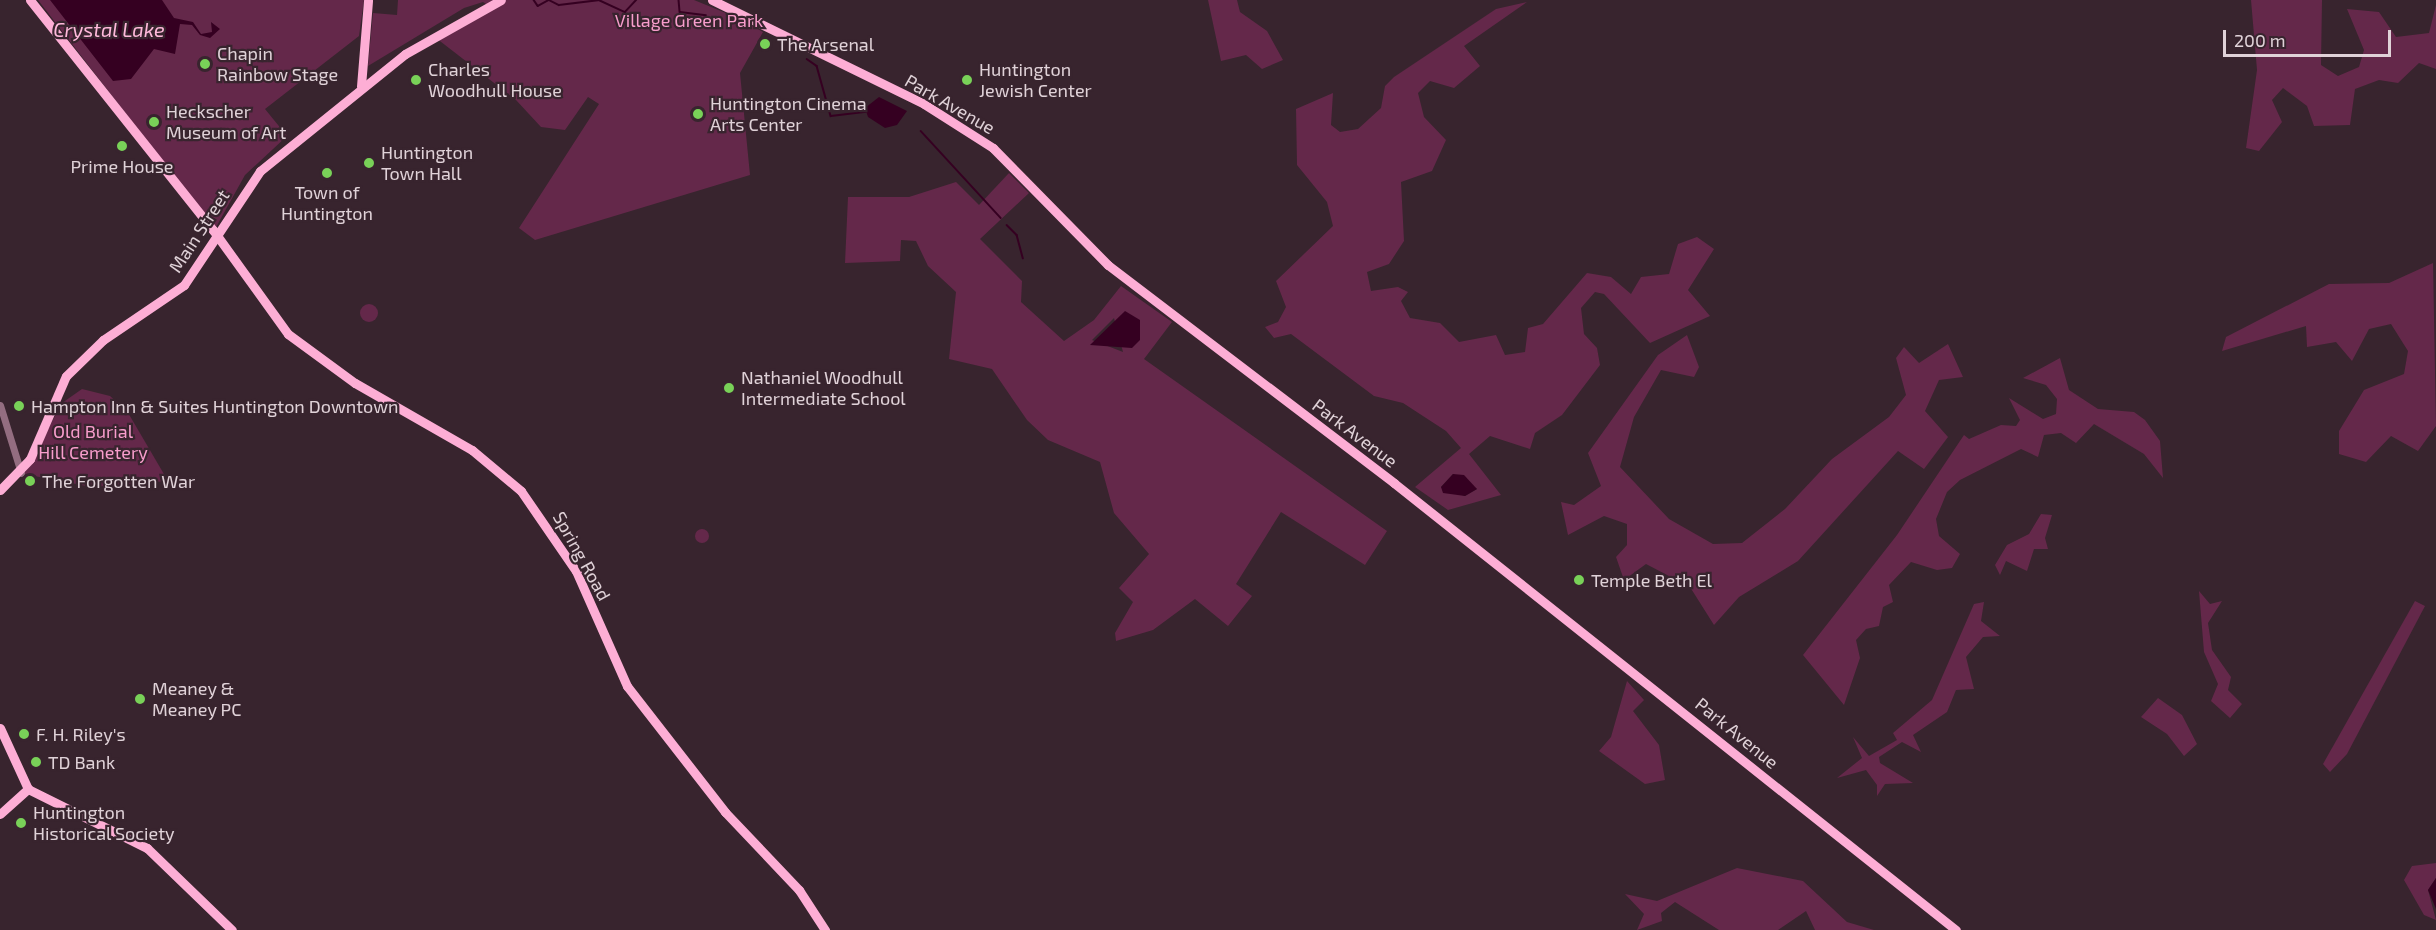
<!DOCTYPE html>
<style>
body{margin:0}
#map{position:relative;width:2436px;height:930px;overflow:hidden;background:#38242e;font-family:"Exo 2",sans-serif}
div>[style]{position:absolute}
.green>*{inset:0;background:#64284a}
.round{border-radius:50%}
.water>*{inset:0;background:#350021}
.stream>*{height:1.5px;margin:-0.75px;padding:0 0.75px;transform-origin:0.75px;border-radius:0.75px;background:#350021}
.minor>*{height:7px;margin:-3.5px;padding:0 3.5px;transform-origin:3.5px;border-radius:3.5px;background:#936d80}
.major>*{height:9px;margin:-4.5px;padding:0 4.5px;transform-origin:4.5px;border-radius:4.5px;background:#fdaed5}
.dots>*{width:16px;height:16px;translate:-50% -50%;box-sizing:border-box;border:3px solid #38242e;border-radius:50%}
span{translate:-50% -50%;white-space:nowrap;text-align:center;line-height:1.15;-webkit-text-stroke:4.5px #38242e;paint-order:stroke}
.park-label{font-size:18px;color:#f89dcc}
.poi-label{font-size:18px;color:#e0d2d8}
.left{translate:0 -50%;text-align:left}
.street-label{font-size:18px;color:#e0d2d8}
.water-label{font-size:20px;color:#ffb9db;font-style:italic}
.scale{position:absolute;left:2223px;top:30px;width:168px;height:27px;box-sizing:border-box;border:3px solid #e0d2d8;border-top:0;padding-left:8px;font-size:18px;line-height:21px;white-space:nowrap;color:#e0d2d8;-webkit-text-stroke:4px #38242e;paint-order:stroke}
</style>
<div id="map">
<div class="green">
<i style="clip-path:polygon(38px 0,364px 0,359px 36px,265px 109px,287px 136px,245px 175px,215px 229px)"></i>
<i style="clip-path:polygon(398px 0,694px 0,738px 18px,763px 32px,740px 73px,750px 175px,535px 240px,519px 228px,599px 104px,588px 97px,565px 130px,541px 127px,516px 100px,436px 38px,492px 8px,483px 2px,464px 8px,368px 66px,373px 13px,397px 15px)"></i>
<i style="clip-path:polygon(1208px 0,1237px 0,1240px 12px,1267px 31px,1283px 60px,1262px 69px,1246px 55px,1221px 61px)"></i>
<i style="clip-path:polygon(2251px 0,2322px 0,2321px 65px,2338px 76px,2359px 67px,2364px 50px,2347px 9px,2379px 12px,2396px 37px,2429px 33px,2436px 5px,2436px 69px,2419px 63px,2398px 83px,2379px 80px,2355px 89px,2350px 125px,2314px 126px,2307px 106px,2283px 88px,2272px 100px,2282px 122px,2259px 151px,2246px 148px,2257px 70px)"></i>
<i style="clip-path:polygon(evenodd,1527px 2px,1464px 46px,1480px 66px,1454px 88px,1430px 81px,1418px 93px,1424px 117px,1446px 140px,1432px 171px,1401px 182px,1404px 241px,1389px 264px,1367px 272px,1371px 291px,1398px 287px,1408px 292px,1401px 301px,1410px 318px,1440px 323px,1459px 342px,1496px 335px,1505px 355px,1525px 352px,1528px 328px,1543px 324px,1587px 273px,1611px 277px,1631px 294px,1641px 277px,1669px 274px,1678px 244px,1697px 237px,1714px 249px,1688px 290px,1710px 316px,1650px 343px,1604px 294px,1595px 292px,1581px 308px,1584px 334px,1597px 348px,1600px 365px,1562px 415px,1535px 433px,1530px 449px,1490px 436px,1469px 454px,1501px 495px,1448px 510px,1415px 487px,1461px 448px,1446px 431px,1403px 403px,1374px 396px,1291px 334px,1274px 338px,1265px 327px,1278px 322px,1286px 307px,1276px 281px,1333px 226px,1327px 202px,1297px 165px,1296px 109px,1333px 93px,1331px 125px,1340px 132px,1358px 129px,1381px 108px,1385px 86px,1394px 77px,1496px 9px,1527px 2px,1453px 474px,1477px 489px,1465px 496px,1441px 487px,1453px 474px)"></i>
<i style="clip-path:polygon(evenodd,1009px 173px,1029px 193px,980px 239px,1022px 281px,1021px 302px,1064px 341px,1094px 320px,1121px 286px,1172px 322px,1144px 359px,1387px 531px,1365px 565px,1281px 512px,1236px 584px,1252px 596px,1228px 626px,1195px 599px,1153px 630px,1116px 641px,1115px 633px,1133px 602px,1119px 588px,1149px 554px,1114px 513px,1100px 462px,1048px 440px,1027px 420px,992px 369px,949px 359px,956px 292px,928px 266px,916px 241px,901px 240px,900px 261px,845px 263px,848px 197px,909px 197px,956px 182px,979px 205px,1009px 173px,1114px 318px,1123px 352px,1092px 340px,1114px 318px)"></i>
<i style="clip-path:polygon(2433px 263px,2436px 426px,2418px 451px,2391px 436px,2366px 462px,2339px 454px,2339px 431px,2364px 390px,2404px 374px,2408px 351px,2391px 324px,2369px 329px,2352px 361px,2336px 342px,2307px 347px,2306px 326px,2222px 351px,2226px 337px,2329px 284px,2389px 283px)"></i>
<i class="round" style="left:360px;top:304px;width:18px;height:18px"></i>
<i style="clip-path:polygon(1687px 335px,1699px 367px,1694px 377px,1661px 370px,1634px 417px,1620px 467px,1669px 519px,1713px 544px,1742px 543px,1785px 509px,1832px 459px,1889px 417px,1906px 395px,1896px 358px,1904px 347px,1919px 363px,1948px 344px,1963px 377px,1939px 380px,1925px 411px,1948px 437px,1924px 469px,1898px 451px,1798px 561px,1739px 597px,1714px 625px,1690px 587px,1646px 564px,1624px 580px,1616px 557px,1627px 545px,1627px 524px,1604px 516px,1568px 535px,1561px 502px,1574px 505px,1601px 486px,1588px 453px,1658px 355px)"></i>
<i style="clip-path:polygon(2060px 358px,2069px 390px,2098px 409px,2134px 412px,2145px 420px,2160px 441px,2163px 478px,2144px 454px,2094px 424px,2076px 443px,2061px 433px,2044px 435px,2038px 457px,2021px 449px,1960px 480px,1947px 492px,1936px 519px,1939px 536px,1960px 554px,1952px 568px,1937px 570px,1911px 562px,1889px 585px,1893px 602px,1883px 607px,1879px 626px,1866px 629px,1856px 640px,1860px 658px,1844px 705px,1803px 655px,1897px 535px,1964px 435px,1969px 439px,2001px 425px,2016px 426px,2020px 420px,2009px 398px,2043px 419px,2056px 414px,2057px 399px,2046px 385px,2023px 378px)"></i>
<i style="clip-path:polygon(82px 389px,110px 396px,127px 411px,168px 481px,92px 487px,24px 474px,62px 403px)"></i>
<i style="clip-path:polygon(2041px 514px,2052px 515px,2045px 538px,2048px 549px,2034px 549px,2027px 571px,2006px 561px,2000px 575px,1995px 565px,2007px 545px,2029px 534px)"></i>
<i class="round" style="left:695px;top:529px;width:14px;height:14px"></i>
<i style="clip-path:polygon(2199px 591px,2210px 604px,2222px 601px,2208px 623px,2212px 650px,2231px 677px,2228px 690px,2242px 704px,2230px 718px,2211px 701px,2218px 684px,2204px 652px)"></i>
<i style="clip-path:polygon(2415px 601px,2425px 606px,2347px 754px,2330px 772px,2323px 764px)"></i>
<i style="clip-path:polygon(1984px 602px,1981px 621px,2000px 636px,1983px 637px,1966px 657px,1974px 689px,1956px 690px,1947px 712px,1913px 735px,1921px 752px,1902px 742px,1879px 757px,1880px 763px,1913px 783px,1885px 784px,1877px 796px,1877px 785px,1866px 770px,1837px 778px,1862px 758px,1853px 737px,1869px 756px,1897px 740px,1893px 733px,1932px 700px,1974px 604px)"></i>
<i style="clip-path:polygon(1627px 681px,1644px 700px,1633px 711px,1659px 745px,1665px 780px,1645px 784px,1599px 751px,1611px 737px)"></i>
<i style="clip-path:polygon(2158px 698px,2182px 715px,2197px 744px,2184px 756px,2167px 734px,2141px 717px)"></i>
<i style="clip-path:polygon(2436px 863px,2436px 878px,2428px 890px,2436px 920px,2424px 915px,2404px 880px,2412px 866px)"></i>
<i style="clip-path:polygon(1737px 868px,1803px 881px,1847px 922px,1874px 930px,1815px 930px,1806px 911px,1778px 930px,1719px 930px,1675px 902px,1661px 913px,1662px 921px,1637px 930px,1644px 914px,1625px 894px,1657px 901px)"></i>
</div>
<div class="water">
<i style="clip-path:polygon(50px 0,162px 0,174px 18px,193px 22px,201px 34px,212px 32px,211px 22px,220px 29px,210px 38px,200px 35px,192px 25px,180px 24px,175px 54px,154px 49px,131px 79px,113px 81px)"></i>
<i style="clip-path:polygon(879px 97px,907px 111px,897px 125px,885px 128px,868px 117px,865px 108px)"></i>
<i style="clip-path:polygon(1125px 311px,1140px 320px,1140px 340px,1132px 348px,1090px 345px)"></i>
<i style="clip-path:polygon(1453px 474px,1464px 475px,1477px 489px,1465px 496px,1443px 493px,1441px 487px)"></i>
<i style="clip-path:polygon(2436px 878px,2436px 909px,2428px 890px)"></i>
</div>
<div class="stream">
<i style="left:534px;top:0;width:7px;rotate:56deg"></i>
<i style="left:538px;top:6px;width:13px;rotate:-29deg"></i>
<i style="left:549px;top:0;width:11px;rotate:27deg"></i>
<i style="left:559px;top:5px;width:39px;rotate:-7deg"></i>
<i style="left:599px;top:0;width:29px;rotate:25deg"></i>
<i style="left:625px;top:12px;width:16px;rotate:-47deg"></i>
<i style="left:679px;top:0;width:12px;rotate:85deg"></i>
<i style="left:680px;top:12px;width:26px;rotate:7deg"></i>
<i style="left:807px;top:59px;width:12px;rotate:35deg"></i>
<i style="left:817px;top:66px;width:52px;rotate:74.4deg"></i>
<i style="left:831px;top:116px;width:35px;rotate:-7deg"></i>
<i style="left:921px;top:131px;width:118px;rotate:47.4deg"></i>
<i style="left:1007px;top:225px;width:14px;rotate:45deg"></i>
<i style="left:1017px;top:235px;width:24px;rotate:75deg"></i>
</div>
<div class="minor">
<i style="left:0;top:405px;width:71px;rotate:72.8deg"></i>
</div>
<div class="major">
<i style="left:30px;top:0;width:294px;rotate:51.5deg"></i>
<i style="left:213px;top:230px;width:128px;rotate:54.2deg"></i>
<i style="left:288px;top:334px;width:83px;rotate:36.2deg"></i>
<i style="left:355px;top:383px;width:135px;rotate:29.8deg"></i>
<i style="left:472px;top:450px;width:64px;rotate:39.9deg"></i>
<i style="left:521px;top:491px;width:97px;rotate:55.5deg"></i>
<i style="left:576px;top:571px;width:126px;rotate:66.1deg"></i>
<i style="left:627px;top:686px;width:160px;rotate:52.1deg"></i>
<i style="left:725px;top:812px;width:108px;rotate:46.5deg"></i>
<i style="left:799px;top:890px;width:48px;rotate:57deg"></i>
<i style="left:712px;top:0;width:236px;rotate:26.1deg"></i>
<i style="left:924px;top:104px;width:82px;rotate:32.5deg"></i>
<i style="left:993px;top:148px;width:164px;rotate:45.5deg"></i>
<i style="left:1108px;top:265px;width:360px;rotate:37.3deg"></i>
<i style="left:1394px;top:483px;width:718px;rotate:38.5deg"></i>
<i style="left:361px;top:86px;width:86px;rotate:-85.3deg"></i>
<i style="left:0;top:490px;width:43px;rotate:-45.9deg"></i>
<i style="left:30px;top:459px;width:90px;rotate:-66.6deg"></i>
<i style="left:66px;top:376px;width:52px;rotate:-44.2deg"></i>
<i style="left:103px;top:340px;width:98px;rotate:-34.2deg"></i>
<i style="left:184px;top:285px;width:137px;rotate:-56.3deg"></i>
<i style="left:260px;top:171px;width:186px;rotate:-38.9deg"></i>
<i style="left:405px;top:54px;width:110px;rotate:-29.4deg"></i>
<i style="left:0;top:728px;width:67px;rotate:65.3deg"></i>
<i style="left:28px;top:789px;width:133px;rotate:26.4deg"></i>
<i style="left:147px;top:848px;width:118px;rotate:44deg"></i>
<i style="left:0;top:814px;width:38px;rotate:-42deg"></i>
</div>
<div class="dots">
<i style="left:765px;top:44px;background:#79d158"></i>
<i style="left:205px;top:64px;background:#79d158"></i>
<i style="left:416px;top:80px;background:#79d158"></i>
<i style="left:967px;top:80px;background:#79d158"></i>
<i style="left:698px;top:114px;background:#79d158"></i>
<i style="left:154px;top:122px;background:#79d158"></i>
<i style="left:122px;top:146px;background:#79d158"></i>
<i style="left:369px;top:163px;background:#79d158"></i>
<i style="left:327px;top:173px;background:#79d158"></i>
<i style="left:729px;top:388px;background:#79d158"></i>
<i style="left:19px;top:406px;background:#79d158"></i>
<i style="left:30px;top:481px;background:#79d158"></i>
<i style="left:1579px;top:580px;background:#79d158"></i>
<i style="left:140px;top:699px;background:#79d158"></i>
<i style="left:24px;top:734px;background:#79d158"></i>
<i style="left:36px;top:762px;background:#79d158"></i>
<i style="left:21px;top:823px;background:#79d158"></i>
</div>
<div class="park-label">
<span style="left:689px;top:20px">Village Green Park</span>
<span style="left:93px;top:442px">Old Burial<br>Hill Cemetery</span>
</div>
<div class="poi-label">
<span class="left" style="left:777px;top:44px">The Arsenal</span>
<span class="left" style="left:217px;top:64px">Chapin<br>Rainbow Stage</span>
<span class="left" style="left:428px;top:80px">Charles<br>Woodhull House</span>
<span class="left" style="left:979px;top:80px">Huntington<br>Jewish Center</span>
<span class="left" style="left:710px;top:114px">Huntington Cinema<br>Arts Center</span>
<span class="left" style="left:166px;top:122px">Heckscher<br>Museum of Art</span>
<span class="left" style="left:381px;top:163px">Huntington<br>Town Hall</span>
<span style="left:122px;top:166px">Prime House</span>
<span style="left:327px;top:203px">Town of<br>Huntington</span>
<span class="left" style="left:741px;top:388px">Nathaniel Woodhull<br>Intermediate School</span>
<span class="left" style="left:31px;top:406px">Hampton Inn &amp; Suites Huntington Downtown</span>
<span class="left" style="left:42px;top:481px">The Forgotten War</span>
<span class="left" style="left:1591px;top:580px">Temple Beth El</span>
<span class="left" style="left:152px;top:699px">Meaney &amp;<br>Meaney PC</span>
<span class="left" style="left:36px;top:734px">F. H. Riley's</span>
<span class="left" style="left:48px;top:762px">TD Bank</span>
<span class="left" style="left:33px;top:823px">Huntington<br>Historical Society</span>
</div>
<div class="street-label">
<span style="left:950px;top:104px;rotate:30deg">Park Avenue</span>
<span style="left:199px;top:231px;rotate:-57deg">Main Street</span>
<span style="left:1355px;top:433px;rotate:37deg">Park Avenue</span>
<span style="left:582px;top:556px;rotate:61deg">Spring Road</span>
<span style="left:1737px;top:733px;rotate:39deg">Park Avenue</span>
</div>
<div class="water-label">
<span style="left:109px;top:29px">Crystal Lake</span>
</div>
<div class="scale">200 m</div>
</div>
